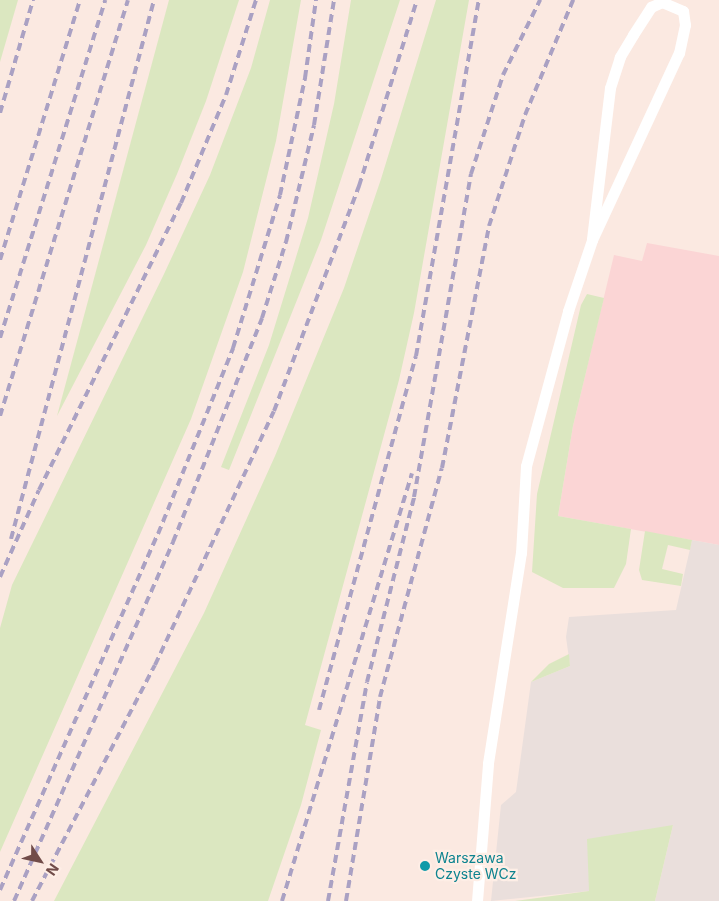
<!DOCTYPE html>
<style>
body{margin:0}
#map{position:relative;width:719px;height:901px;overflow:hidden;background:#fbe9e1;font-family:Inter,sans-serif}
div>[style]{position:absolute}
.commercial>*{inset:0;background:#fbd5d5}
.industrial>*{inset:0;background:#eadfdc}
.green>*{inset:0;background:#dbe7c0}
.lane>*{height:11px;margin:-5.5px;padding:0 5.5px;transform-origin:5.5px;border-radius:5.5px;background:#fff}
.rail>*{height:4px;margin-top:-2px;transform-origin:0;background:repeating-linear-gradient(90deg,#aaa1c3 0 8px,transparent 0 13px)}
.dots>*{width:14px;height:14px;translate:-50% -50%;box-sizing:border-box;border:2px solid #feeee6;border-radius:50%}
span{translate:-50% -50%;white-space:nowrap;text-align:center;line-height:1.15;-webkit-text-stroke:4.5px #feeee6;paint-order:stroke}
.culture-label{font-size:14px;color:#0d838f}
.left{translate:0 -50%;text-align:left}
.north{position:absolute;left:15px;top:836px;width:50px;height:50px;-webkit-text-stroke:4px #feeee6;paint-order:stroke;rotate:125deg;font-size:14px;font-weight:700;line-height:20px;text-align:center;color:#714c49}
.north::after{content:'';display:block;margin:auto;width:18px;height:22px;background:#714c49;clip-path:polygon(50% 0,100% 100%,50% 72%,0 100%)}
</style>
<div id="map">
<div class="commercial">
<i style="clip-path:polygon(647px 243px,719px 256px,719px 545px,558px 516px,573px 426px,614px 255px,642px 261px)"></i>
</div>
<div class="industrial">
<i style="clip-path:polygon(692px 540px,719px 545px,719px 901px,655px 901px,673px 825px,590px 891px,491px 901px,501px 805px,516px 792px,531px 682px,570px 666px,566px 637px,569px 617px,676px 610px)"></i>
</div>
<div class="green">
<i style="clip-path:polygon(0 0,18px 0,0 62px)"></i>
<i style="clip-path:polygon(169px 0,239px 0,206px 101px,177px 174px,146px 245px,57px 416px)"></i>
<i style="clip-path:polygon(270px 0,301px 0,276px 141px,243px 272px,191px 419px,0 852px,0 628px,12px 585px,164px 274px,210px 175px,251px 68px)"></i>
<i style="clip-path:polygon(351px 0,400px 0,321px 240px,229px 470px,221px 467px,269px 345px,308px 218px,334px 104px)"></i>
<i style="clip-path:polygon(436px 0,469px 0,414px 313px,399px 380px,305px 725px,321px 730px,301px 805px,268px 901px,54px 901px,204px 613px,275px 456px,344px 288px,381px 179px)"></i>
<i style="clip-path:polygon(587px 294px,604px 298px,573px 426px,558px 516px,631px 529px,626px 564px,614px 588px,563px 588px,532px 572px,537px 494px,581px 305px)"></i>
<i style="clip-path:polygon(645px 531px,692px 540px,690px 550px,668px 545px,662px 569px,683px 574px,681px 586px,642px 580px,639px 570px)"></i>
<i style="clip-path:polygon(569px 654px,570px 666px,531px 682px,549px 664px)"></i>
<i style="clip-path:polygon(673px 825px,655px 901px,515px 901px,589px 891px,587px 839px)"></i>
</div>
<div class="lane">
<i style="left:477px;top:901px;width:138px;rotate:-85.4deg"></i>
<i style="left:488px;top:763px;width:213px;rotate:-81.1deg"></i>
<i style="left:521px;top:553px;width:87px;rotate:-86.7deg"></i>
<i style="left:526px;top:466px;width:161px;rotate:-74.8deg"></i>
<i style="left:568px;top:311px;width:75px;rotate:-71.3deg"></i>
<i style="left:592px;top:240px;width:206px;rotate:-65.1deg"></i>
<i style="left:679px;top:53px;width:29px;rotate:-78deg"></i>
<i style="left:685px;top:25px;width:14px;rotate:-98deg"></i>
<i style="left:683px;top:11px;width:23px;rotate:-157deg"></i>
<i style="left:662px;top:2px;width:12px;rotate:156deg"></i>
<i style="left:651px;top:7px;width:33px;rotate:123deg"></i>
<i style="left:633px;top:35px;width:26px;rotate:121deg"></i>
<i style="left:620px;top:57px;width:33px;rotate:108deg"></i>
<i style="left:610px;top:88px;width:153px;rotate:96.8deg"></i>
</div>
<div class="rail">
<i style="left:0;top:113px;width:118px;rotate:-73.7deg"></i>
<i style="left:0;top:260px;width:272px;rotate:-72.9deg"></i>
<i style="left:0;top:338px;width:354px;rotate:-72.7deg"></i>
<i style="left:0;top:416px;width:435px;rotate:-72.9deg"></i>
<i style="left:11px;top:539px;width:558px;rotate:-75.14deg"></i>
<i style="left:0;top:577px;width:95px;rotate:-65.9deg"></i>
<i style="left:39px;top:490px;width:320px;rotate:-63.7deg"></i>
<i style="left:181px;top:203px;width:117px;rotate:-67.4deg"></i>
<i style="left:226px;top:95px;width:100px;rotate:-72.5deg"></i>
<i style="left:319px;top:710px;width:367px;rotate:-74.7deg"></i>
<i style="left:416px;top:356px;width:362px;rotate:-80deg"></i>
<i style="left:0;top:890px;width:389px;rotate:-66.1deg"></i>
<i style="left:158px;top:534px;width:201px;rotate:-68deg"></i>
<i style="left:233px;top:348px;width:160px;rotate:-72.9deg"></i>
<i style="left:280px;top:195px;width:120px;rotate:-77.9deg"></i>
<i style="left:305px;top:78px;width:79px;rotate:-82deg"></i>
<i style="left:14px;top:901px;width:393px;rotate:-66.1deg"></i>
<i style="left:173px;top:542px;width:241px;rotate:-68.3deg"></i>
<i style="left:262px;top:318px;width:80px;rotate:-72.5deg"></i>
<i style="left:286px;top:242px;width:120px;rotate:-76.5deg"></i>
<i style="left:314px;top:125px;width:127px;rotate:-80.9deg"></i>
<i style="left:32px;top:901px;width:266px;rotate:-62.5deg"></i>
<i style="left:155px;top:665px;width:280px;rotate:-64.9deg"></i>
<i style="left:274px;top:411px;width:241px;rotate:-69.3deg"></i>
<i style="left:359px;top:186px;width:195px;rotate:-72.7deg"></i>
<i style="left:282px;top:901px;width:447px;rotate:-73.1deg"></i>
<i style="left:328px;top:901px;width:222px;rotate:-79.9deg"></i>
<i style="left:367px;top:682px;width:191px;rotate:-75.7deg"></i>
<i style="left:414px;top:497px;width:328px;rotate:-80deg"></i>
<i style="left:471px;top:174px;width:104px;rotate:-72.1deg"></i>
<i style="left:503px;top:75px;width:84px;rotate:-63.7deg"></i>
<i style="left:346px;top:901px;width:207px;rotate:-80.5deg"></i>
<i style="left:380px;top:697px;width:237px;rotate:-74.9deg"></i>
<i style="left:442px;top:468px;width:247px;rotate:-79deg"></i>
<i style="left:489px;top:226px;width:117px;rotate:-72deg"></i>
<i style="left:525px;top:115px;width:125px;rotate:-67.3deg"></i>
</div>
<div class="dots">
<i style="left:425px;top:866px;background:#0f9aa8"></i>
</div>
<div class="culture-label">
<span class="left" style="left:435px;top:866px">Warszawa<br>Czyste WCz</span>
</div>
<div class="north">N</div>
</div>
